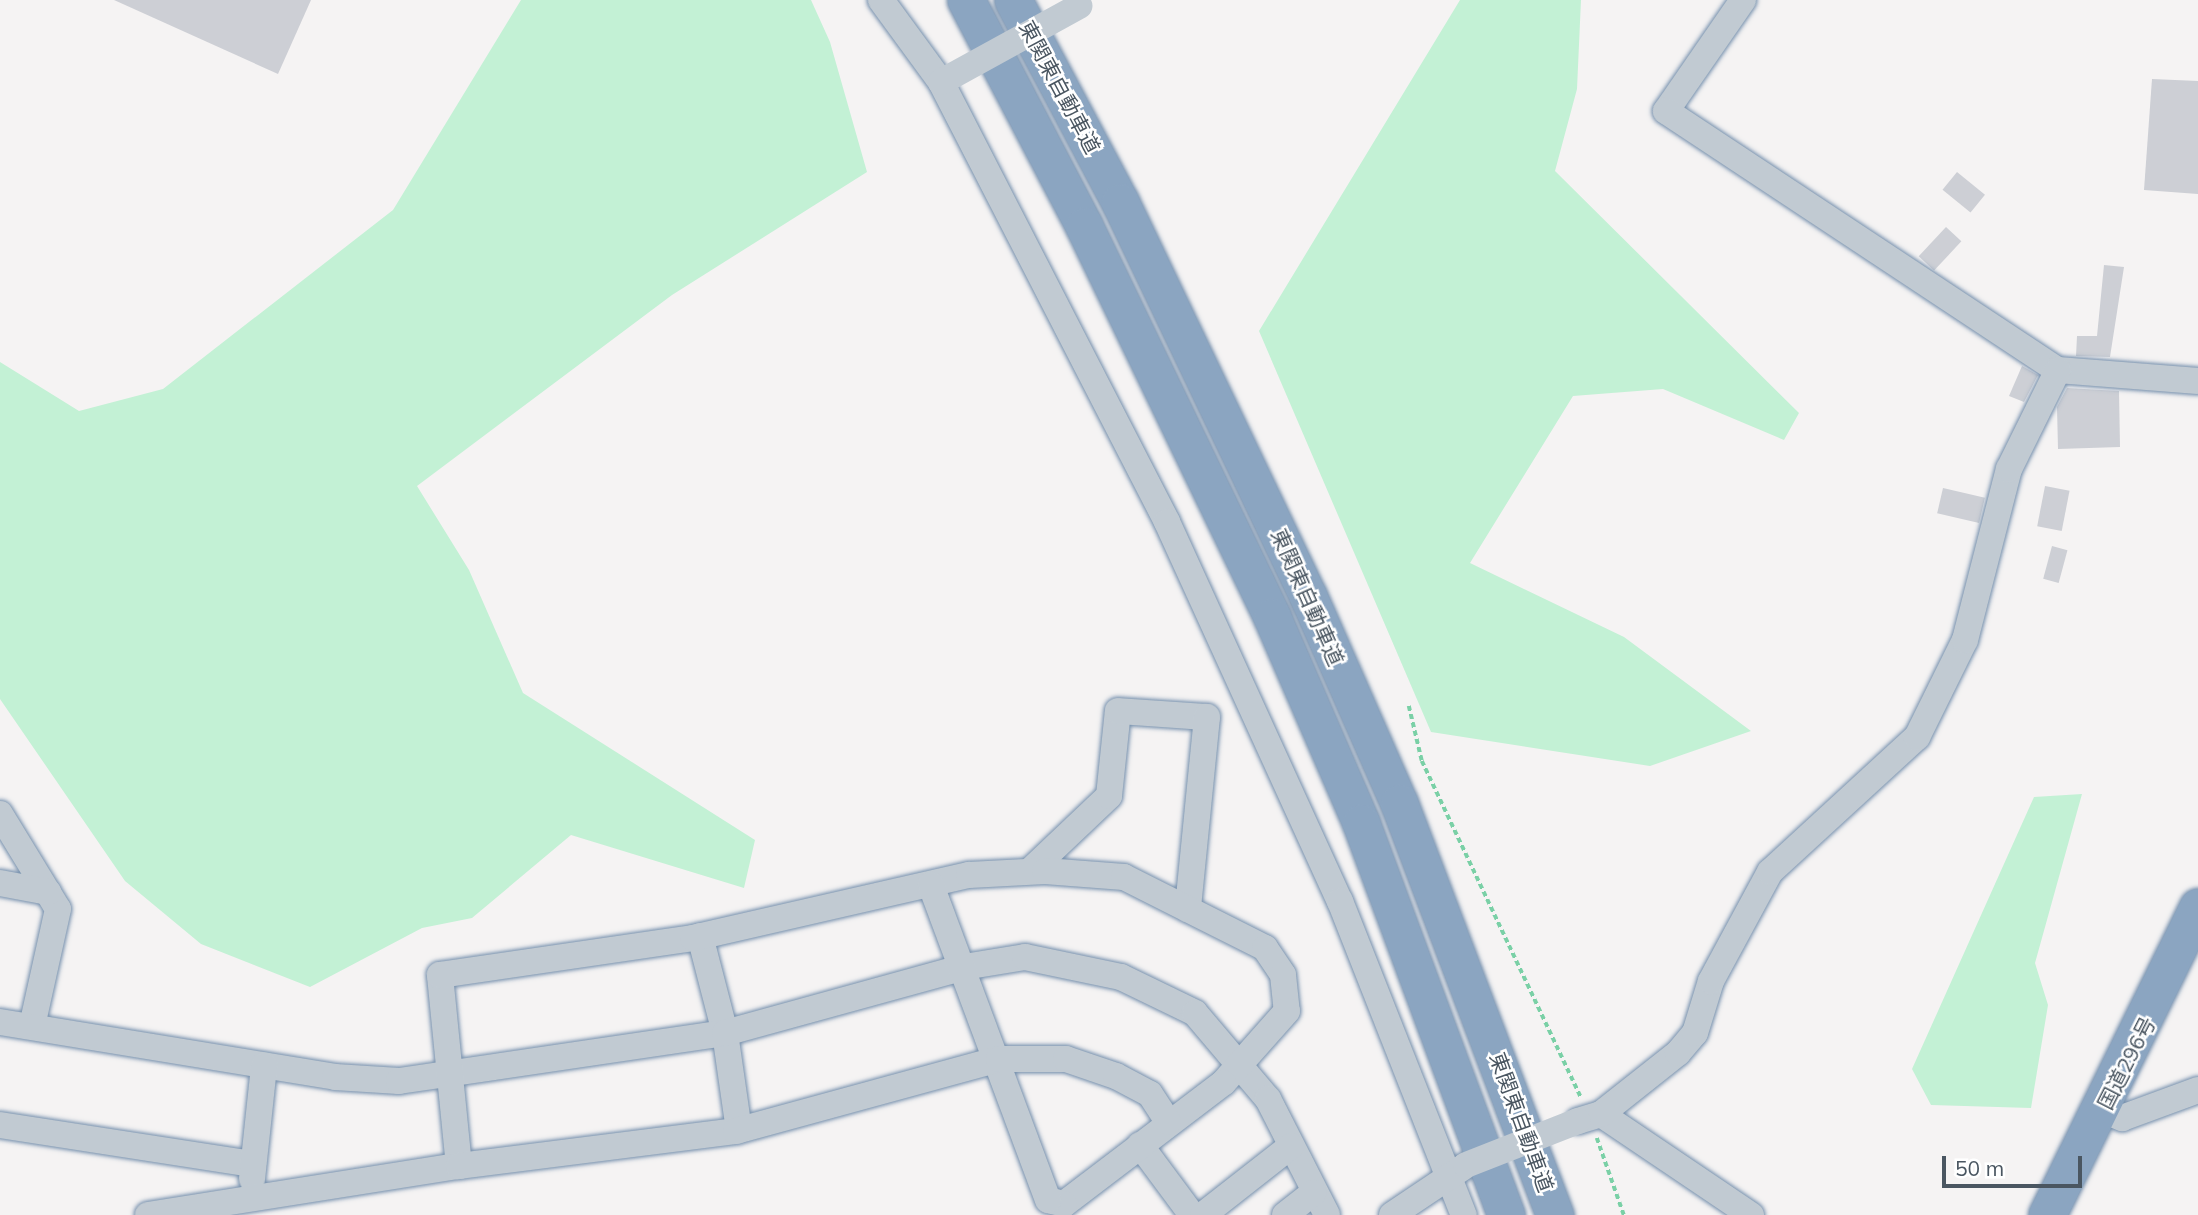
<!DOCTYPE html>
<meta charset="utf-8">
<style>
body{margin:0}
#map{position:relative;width:2198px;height:1215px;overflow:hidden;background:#f5f3f3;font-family:Mulish,"Noto Sans JP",sans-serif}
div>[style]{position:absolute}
.green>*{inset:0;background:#c3f1d5}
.building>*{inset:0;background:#cdcfd5;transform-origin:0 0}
.path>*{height:3.5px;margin-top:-1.75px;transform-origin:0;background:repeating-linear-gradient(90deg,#7ad0a6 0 5px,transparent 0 8.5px)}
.roads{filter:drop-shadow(0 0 2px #7690ad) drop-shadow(0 0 2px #7690ad)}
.minor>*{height:26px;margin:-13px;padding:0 13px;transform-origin:13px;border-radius:13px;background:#c1cad2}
.highway>*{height:37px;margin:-18.5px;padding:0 18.5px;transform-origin:18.5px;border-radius:18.5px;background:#8ba5c1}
.minor-bridge>*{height:26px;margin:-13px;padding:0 13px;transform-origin:13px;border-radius:13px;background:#c1cad2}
span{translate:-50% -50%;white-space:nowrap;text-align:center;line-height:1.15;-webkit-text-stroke:5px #fff;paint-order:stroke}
.street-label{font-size:21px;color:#4a5661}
.scale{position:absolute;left:1942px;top:1156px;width:140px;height:32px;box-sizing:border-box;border:4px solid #4a5661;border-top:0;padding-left:9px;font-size:21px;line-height:24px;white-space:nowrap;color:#4a5661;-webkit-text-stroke:5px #fff;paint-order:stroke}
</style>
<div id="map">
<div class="green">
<i style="clip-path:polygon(521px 0,811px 0,830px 42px,867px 172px,672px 295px,417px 486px,469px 570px,523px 693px,755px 840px,744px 888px,571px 835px,472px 918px,422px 928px,310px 987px,201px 944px,125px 881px,0 699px,0 362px,79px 411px,163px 389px,393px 210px)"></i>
<i style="clip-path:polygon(1460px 0,1581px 0,1577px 89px,1555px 171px,1799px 413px,1784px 440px,1663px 389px,1573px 396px,1470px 563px,1624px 637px,1751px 731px,1650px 766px,1431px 732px,1259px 331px)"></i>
<i style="clip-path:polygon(2082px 794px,2035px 963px,2048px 1005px,2031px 1108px,1931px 1105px,1912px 1069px,2034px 797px)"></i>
</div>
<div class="building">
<i style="clip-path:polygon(114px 0,311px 0,278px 74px)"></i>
<i style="clip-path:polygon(2152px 79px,2198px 81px,2198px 194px,2144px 190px)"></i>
<i style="left:1957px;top:172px;width:36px;height:23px;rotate:39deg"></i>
<i style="left:1946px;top:227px;width:21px;height:40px;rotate:43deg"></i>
<i style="clip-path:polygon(2104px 265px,2124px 267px,2110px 357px,2076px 356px,2077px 336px,2097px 336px)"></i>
<i style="clip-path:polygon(2022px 366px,2038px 375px,2024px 402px,2009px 396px)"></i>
<i style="clip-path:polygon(2067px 388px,2119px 391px,2120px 447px,2058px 449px,2057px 407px)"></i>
<i style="left:2045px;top:486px;width:25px;height:41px;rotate:11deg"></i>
<i style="left:1943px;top:488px;width:43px;height:26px;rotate:13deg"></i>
<i style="left:2052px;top:546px;width:16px;height:34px;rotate:15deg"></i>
</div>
<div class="path">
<i style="left:1409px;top:706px;width:57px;rotate:76.7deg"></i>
<i style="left:1422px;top:761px;width:373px;rotate:64.7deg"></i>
<i style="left:1597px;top:1138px;width:82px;rotate:70.7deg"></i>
</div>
<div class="roads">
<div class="minor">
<i style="left:881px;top:0;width:102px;rotate:53.8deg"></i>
<i style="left:941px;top:82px;width:495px;rotate:62.8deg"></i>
<i style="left:1167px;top:522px;width:417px;rotate:65.5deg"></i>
<i style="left:1340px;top:901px;width:338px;rotate:68.5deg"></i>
<i style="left:1743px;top:0;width:135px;rotate:124.7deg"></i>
<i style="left:1666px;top:111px;width:470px;rotate:33.5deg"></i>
<i style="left:2058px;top:370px;width:140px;rotate:4.5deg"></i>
<i style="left:0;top:814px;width:111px;rotate:58.6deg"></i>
<i style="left:58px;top:909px;width:120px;rotate:102.5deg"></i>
<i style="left:1030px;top:871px;width:109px;rotate:-43.5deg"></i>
<i style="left:1109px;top:796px;width:85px;rotate:-84deg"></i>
<i style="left:1118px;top:711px;width:89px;rotate:3.9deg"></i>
<i style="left:1207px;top:717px;width:193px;rotate:95.7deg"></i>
<i style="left:0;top:883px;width:49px;rotate:10.6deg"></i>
<i style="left:700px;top:936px;width:100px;rotate:75.5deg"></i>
<i style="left:725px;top:1033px;width:98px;rotate:81.8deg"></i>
<i style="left:0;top:1022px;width:339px;rotate:9.3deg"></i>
<i style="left:335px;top:1077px;width:64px;rotate:3.6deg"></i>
<i style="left:399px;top:1081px;width:330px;rotate:-8.4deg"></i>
<i style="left:725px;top:1033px;width:248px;rotate:-15.4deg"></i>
<i style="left:964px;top:967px;width:62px;rotate:-9.3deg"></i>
<i style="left:1025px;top:957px;width:98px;rotate:11.8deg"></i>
<i style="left:1121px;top:977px;width:82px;rotate:25.9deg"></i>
<i style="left:1195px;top:1013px;width:113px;rotate:49.7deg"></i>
<i style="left:1268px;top:1099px;width:130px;rotate:63deg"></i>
<i style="left:2102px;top:1110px;width:22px;rotate:22deg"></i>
<i style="left:2122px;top:1118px;width:81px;rotate:-20.2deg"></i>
<i style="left:1601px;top:1114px;width:181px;rotate:34deg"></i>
<i style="left:1578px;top:1121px;width:24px;rotate:-17deg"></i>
<i style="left:1601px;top:1114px;width:98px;rotate:-38.4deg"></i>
<i style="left:1678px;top:1053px;width:26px;rotate:-50deg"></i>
<i style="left:1695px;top:1033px;width:54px;rotate:-72.9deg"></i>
<i style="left:1711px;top:981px;width:124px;rotate:-61.6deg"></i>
<i style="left:1770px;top:872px;width:200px;rotate:-42.6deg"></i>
<i style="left:1917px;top:737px;width:108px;rotate:-63.7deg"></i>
<i style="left:1965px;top:640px;width:177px;rotate:-75.6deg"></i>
<i style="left:2009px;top:469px;width:110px;rotate:-63.7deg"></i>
<i style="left:0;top:1125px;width:256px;rotate:8.8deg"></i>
<i style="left:1140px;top:1145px;width:87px;rotate:53.4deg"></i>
<i style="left:459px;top:1166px;width:192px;rotate:-95.7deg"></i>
<i style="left:440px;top:975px;width:256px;rotate:-8.3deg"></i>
<i style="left:693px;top:938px;width:283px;rotate:-12.9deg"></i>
<i style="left:969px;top:875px;width:76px;rotate:-3deg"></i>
<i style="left:1045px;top:871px;width:79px;rotate:4.3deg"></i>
<i style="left:1124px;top:877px;width:158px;rotate:26.7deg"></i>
<i style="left:1265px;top:948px;width:32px;rotate:56deg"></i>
<i style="left:1283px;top:975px;width:36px;rotate:84deg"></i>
<i style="left:1287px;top:1011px;width:96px;rotate:131.6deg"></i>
<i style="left:1223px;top:1083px;width:200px;rotate:142.7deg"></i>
<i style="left:1064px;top:1204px;width:16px;rotate:-166deg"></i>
<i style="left:1048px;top:1200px;width:336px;rotate:-110.4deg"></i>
<i style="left:252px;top:1179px;width:114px;rotate:-83.9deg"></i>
<i style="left:148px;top:1215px;width:315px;rotate:-9deg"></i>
<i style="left:459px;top:1166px;width:279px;rotate:-7.2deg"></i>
<i style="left:736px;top:1131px;width:273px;rotate:-15.3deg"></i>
<i style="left:999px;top:1059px;width:67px"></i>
<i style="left:1066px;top:1059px;width:53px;rotate:18.8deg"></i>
<i style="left:1116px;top:1076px;width:38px;rotate:28deg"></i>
<i style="left:1150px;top:1094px;width:33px;rotate:57deg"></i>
<i style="left:1203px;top:1215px;width:112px;rotate:-38.1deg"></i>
<i style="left:1285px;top:1215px;width:36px;rotate:-38deg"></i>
<i style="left:1392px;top:1215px;width:88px;rotate:-33.9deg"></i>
</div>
<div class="highway">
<i style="left:966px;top:0;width:255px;rotate:62.4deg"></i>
<i style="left:1084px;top:226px;width:434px;rotate:64.3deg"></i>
<i style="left:1272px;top:617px;width:224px;rotate:66.6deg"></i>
<i style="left:1361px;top:823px;width:418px;rotate:69.7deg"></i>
<i style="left:1013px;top:0;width:229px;rotate:62.1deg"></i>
<i style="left:1120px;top:202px;width:437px;rotate:64.5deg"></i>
<i style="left:1308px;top:596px;width:226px;rotate:66.3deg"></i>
<i style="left:1399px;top:803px;width:441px;rotate:69.3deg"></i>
<i style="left:2047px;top:1215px;width:343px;rotate:-63.9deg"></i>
</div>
</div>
<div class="minor-bridge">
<i style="left:941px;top:82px;width:158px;rotate:-28.8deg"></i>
<i style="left:1466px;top:1165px;width:120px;rotate:-21.4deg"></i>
</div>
<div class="street-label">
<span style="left:1060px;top:87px;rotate:62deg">東関東自動車道</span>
<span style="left:1308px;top:597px;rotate:66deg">東関東自動車道</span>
<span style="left:2126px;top:1063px;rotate:-63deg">国道296号</span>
<span style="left:1522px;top:1122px;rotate:70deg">東関東自動車道</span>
</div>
<div class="scale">50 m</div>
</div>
